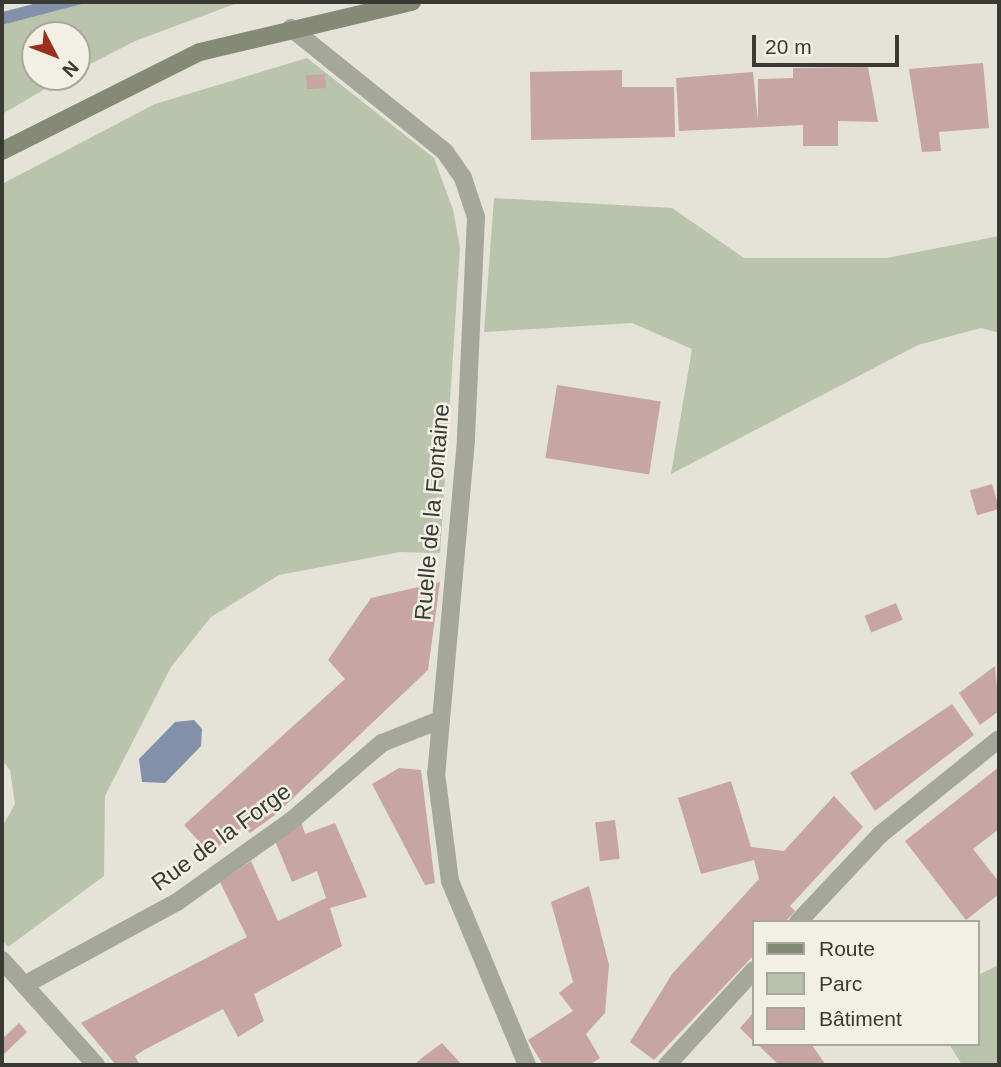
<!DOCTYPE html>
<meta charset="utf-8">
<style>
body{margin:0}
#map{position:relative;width:1001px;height:1067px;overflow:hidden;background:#e5e2d7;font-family:Helvetica,sans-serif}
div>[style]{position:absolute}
.green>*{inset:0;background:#bac4ac}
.water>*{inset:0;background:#8390a9}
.building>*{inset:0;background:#c7a5a2;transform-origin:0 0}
.service>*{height:18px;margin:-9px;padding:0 9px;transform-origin:9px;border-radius:9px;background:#a4a79a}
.minor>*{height:18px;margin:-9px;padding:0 9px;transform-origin:9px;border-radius:9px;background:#a4a79a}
.secondary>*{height:18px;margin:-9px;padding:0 9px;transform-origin:9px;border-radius:9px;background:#858a77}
span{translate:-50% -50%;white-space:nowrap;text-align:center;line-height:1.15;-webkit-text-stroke:5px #f2f0e5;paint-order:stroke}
.street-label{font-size:23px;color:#3a3a35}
.frame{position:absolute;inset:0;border:4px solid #3a3a35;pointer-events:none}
.legend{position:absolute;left:752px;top:920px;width:228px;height:126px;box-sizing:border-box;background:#f2f0e5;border:2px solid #a8a79f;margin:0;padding:9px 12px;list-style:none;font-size:21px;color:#3a3a35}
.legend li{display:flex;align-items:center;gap:14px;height:35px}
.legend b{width:35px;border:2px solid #a8a79f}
.north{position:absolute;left:21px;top:21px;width:70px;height:70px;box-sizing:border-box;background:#f2f0e5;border:2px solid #a8a79f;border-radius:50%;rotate:132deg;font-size:19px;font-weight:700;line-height:28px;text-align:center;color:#3a3a35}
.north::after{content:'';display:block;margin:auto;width:24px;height:32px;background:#9a311e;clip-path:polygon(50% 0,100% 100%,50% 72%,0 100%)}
.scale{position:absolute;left:752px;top:35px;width:147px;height:32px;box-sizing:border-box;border:4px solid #3a3a35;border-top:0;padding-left:9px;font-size:21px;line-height:24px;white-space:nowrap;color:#3a3a35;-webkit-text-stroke:5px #f2f0e5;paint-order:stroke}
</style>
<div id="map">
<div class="green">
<i style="clip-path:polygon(90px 2px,240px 2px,135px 41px,77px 71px,77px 35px,35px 35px,35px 77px,66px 77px,2px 114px,2px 25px)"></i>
<i style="clip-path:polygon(307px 58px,434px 158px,453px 210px,460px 248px,440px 553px,400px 552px,279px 575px,211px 617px,171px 667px,105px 796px,104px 876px,8px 947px,2px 940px,2px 827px,15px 804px,10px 770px,2px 760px,2px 184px,155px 104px)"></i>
<i style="clip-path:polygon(494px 198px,672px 208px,744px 258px,887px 258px,999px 236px,999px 333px,981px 328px,918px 345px,671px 474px,692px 349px,632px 323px,484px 332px)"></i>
<i style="clip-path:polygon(999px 965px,999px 1065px,962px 1065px,949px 1044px,978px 1044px,978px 975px)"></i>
</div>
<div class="water">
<i style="clip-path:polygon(41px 2px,90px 2px,2px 25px,2px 12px)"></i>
<i style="clip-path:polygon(194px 720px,202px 729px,201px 746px,165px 783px,142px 782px,139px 759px,175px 722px)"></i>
</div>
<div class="building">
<i style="clip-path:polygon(983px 63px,989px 128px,939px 132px,941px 151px,922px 152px,909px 69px)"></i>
<i style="clip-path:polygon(868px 67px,878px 122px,838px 121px,838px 146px,803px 146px,803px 125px,679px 131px,676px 78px,753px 72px,758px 121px,758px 79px,793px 78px,793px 68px)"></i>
<i style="clip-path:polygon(622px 70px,622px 87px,674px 87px,675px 137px,531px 140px,530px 72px)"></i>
<i style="left:325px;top:74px;width:14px;height:19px;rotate:86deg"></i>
<i style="left:557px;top:385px;width:105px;height:74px;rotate:9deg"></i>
<i style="left:992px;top:484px;width:26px;height:23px;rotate:74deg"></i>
<i style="clip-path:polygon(440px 582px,428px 670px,275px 815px,250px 833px,244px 826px,210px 853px,184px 825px,345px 679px,328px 660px,371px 598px)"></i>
<i style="left:896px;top:603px;width:18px;height:34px;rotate:68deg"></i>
<i style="clip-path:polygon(995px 666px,999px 711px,980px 725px,959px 693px)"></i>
<i style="clip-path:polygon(952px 704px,974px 735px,875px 811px,850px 773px)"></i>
<i style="clip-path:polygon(999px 767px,999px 829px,973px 849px,999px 882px,999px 894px,966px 920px,905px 841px)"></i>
<i style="clip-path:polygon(399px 768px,421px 770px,435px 883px,425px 885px,372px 784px)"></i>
<i style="clip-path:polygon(731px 781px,751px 847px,784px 851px,834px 796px,863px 827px,790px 906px,795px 911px,785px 922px,754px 922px,754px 955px,654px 1060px,630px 1042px,672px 974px,759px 879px,754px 860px,701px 874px,678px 798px)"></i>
<i style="left:615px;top:820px;width:39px;height:20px;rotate:83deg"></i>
<i style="clip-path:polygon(301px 821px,305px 834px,335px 823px,367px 897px,330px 908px,342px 946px,254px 994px,264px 1021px,238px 1037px,223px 1009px,144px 1050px,135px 1056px,140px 1065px,116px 1065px,81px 1023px,247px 937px,220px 882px,251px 861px,278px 921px,326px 898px,317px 871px,292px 882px,275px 841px)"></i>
<i style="clip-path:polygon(589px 886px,609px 965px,605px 1013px,586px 1034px,600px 1058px,589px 1065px,543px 1065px,528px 1040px,573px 1011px,559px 993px,573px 982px,551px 902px)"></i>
<i style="clip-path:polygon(754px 1012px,754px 1042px,740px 1028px)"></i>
<i style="clip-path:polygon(19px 1023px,27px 1032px,2px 1056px,2px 1039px)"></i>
<i style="clip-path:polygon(442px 1043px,462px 1065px,414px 1065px,423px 1057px)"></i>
<i style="clip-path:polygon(757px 1044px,811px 1044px,826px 1065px,779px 1065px)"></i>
</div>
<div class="service">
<i style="left:291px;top:28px;width:198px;rotate:38.8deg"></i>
<i style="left:445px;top:152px;width:32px;rotate:55deg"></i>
<i style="left:463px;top:178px;width:41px;rotate:71.6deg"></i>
<i style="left:476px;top:217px;width:223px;rotate:92.6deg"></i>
<i style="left:466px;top:440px;width:334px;rotate:95.1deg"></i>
<i style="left:436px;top:773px;width:109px;rotate:82.6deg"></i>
<i style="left:450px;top:881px;width:199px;rotate:67.3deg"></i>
<i style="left:26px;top:984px;width:172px;rotate:-28.5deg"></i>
<i style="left:177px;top:902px;width:140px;rotate:-35.4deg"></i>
<i style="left:291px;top:821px;width:120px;rotate:-40.6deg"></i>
<i style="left:382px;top:743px;width:59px;rotate:-21.8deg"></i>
</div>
<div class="minor">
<i style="left:798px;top:922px;width:121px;rotate:-46.7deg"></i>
<i style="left:881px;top:834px;width:151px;rotate:-38.8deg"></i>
<i style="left:2px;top:960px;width:141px;rotate:48.2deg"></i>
<i style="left:667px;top:1065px;width:129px;rotate:-47.5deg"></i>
</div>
<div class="secondary">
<i style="left:2px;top:151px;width:221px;rotate:-26.6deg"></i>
<i style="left:200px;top:52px;width:218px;rotate:-13.3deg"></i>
</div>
<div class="street-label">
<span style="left:432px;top:512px;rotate:-85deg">Ruelle de la Fontaine</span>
<span style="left:221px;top:837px;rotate:-36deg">Rue de la Forge</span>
</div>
<div class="frame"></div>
<ul class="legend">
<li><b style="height:9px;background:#858a77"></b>Route</li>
<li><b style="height:19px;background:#bac4ac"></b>Parc</li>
<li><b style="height:19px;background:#c7a5a2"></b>Bâtiment</li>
</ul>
<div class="north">N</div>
<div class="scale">20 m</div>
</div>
